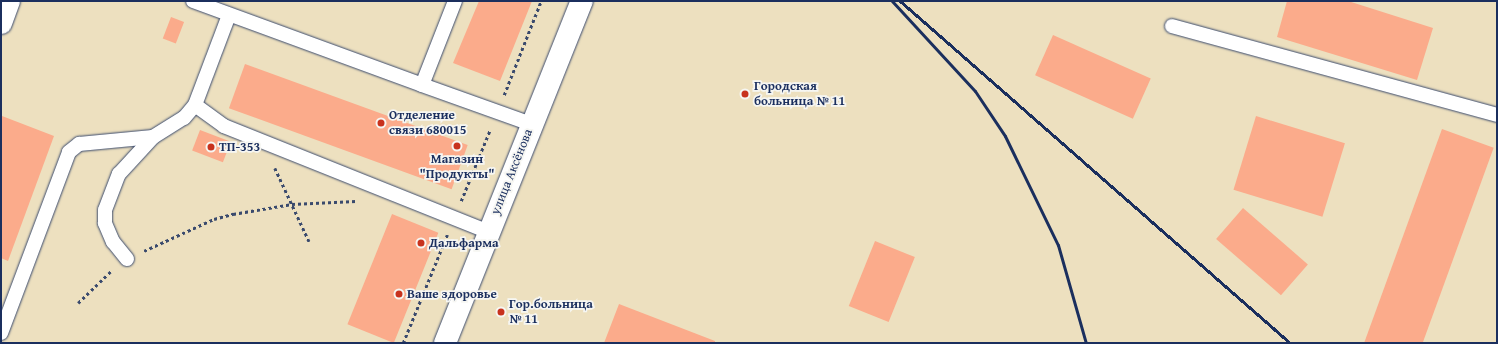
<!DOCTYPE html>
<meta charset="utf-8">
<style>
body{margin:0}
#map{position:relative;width:1498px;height:344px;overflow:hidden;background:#ede0bf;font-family:"Gentium Book Plus",serif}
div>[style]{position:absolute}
.building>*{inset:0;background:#fbab8b;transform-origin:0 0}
.path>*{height:2.5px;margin-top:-1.25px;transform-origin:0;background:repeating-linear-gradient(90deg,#3a4a6d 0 3px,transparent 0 6px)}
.roads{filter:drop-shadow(0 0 1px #3a4a6d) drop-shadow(0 0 1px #3a4a6d)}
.lane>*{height:14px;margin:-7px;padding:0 7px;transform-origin:7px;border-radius:7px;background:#fff}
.street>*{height:22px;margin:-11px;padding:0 11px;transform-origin:11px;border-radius:11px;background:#fff}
.secondary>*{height:22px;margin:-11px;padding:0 11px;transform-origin:11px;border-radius:11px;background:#fff}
.rail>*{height:3px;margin:-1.5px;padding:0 1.5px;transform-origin:1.5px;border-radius:1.5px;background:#1b2f5e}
.dots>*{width:11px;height:11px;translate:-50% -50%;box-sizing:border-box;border:2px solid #f6f6f2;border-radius:50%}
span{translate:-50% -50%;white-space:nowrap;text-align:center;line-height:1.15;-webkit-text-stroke:3.5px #f6f6f2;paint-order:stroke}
.poi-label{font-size:13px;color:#1b2f5e;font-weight:700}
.left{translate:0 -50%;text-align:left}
.street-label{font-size:13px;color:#1b2f5e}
.frame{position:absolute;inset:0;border:2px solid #1b2f5e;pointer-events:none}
</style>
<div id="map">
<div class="building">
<i style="clip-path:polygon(479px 1px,532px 1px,500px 81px,453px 63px)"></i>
<i style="clip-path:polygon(1287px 1px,1348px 1px,1433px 28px,1417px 80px,1277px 37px)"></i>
<i style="left:171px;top:17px;width:14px;height:23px;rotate:21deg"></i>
<i style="left:1053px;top:35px;width:107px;height:44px;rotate:24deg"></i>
<i style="left:245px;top:64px;width:237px;height:47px;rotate:20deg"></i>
<i style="clip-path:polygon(2px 116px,54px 136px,8px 261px,1px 258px)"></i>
<i style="left:1256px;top:116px;width:93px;height:77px;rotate:17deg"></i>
<i style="left:1442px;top:129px;width:55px;height:227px;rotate:20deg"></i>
<i style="left:200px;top:130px;width:33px;height:22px;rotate:21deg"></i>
<i style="left:1243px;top:208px;width:86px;height:41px;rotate:41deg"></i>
<i style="left:392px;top:214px;width:50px;height:119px;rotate:22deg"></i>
<i style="left:875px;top:241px;width:43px;height:70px;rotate:22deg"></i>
<i style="clip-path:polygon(619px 304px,715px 341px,715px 343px,604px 343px)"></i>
</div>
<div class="path">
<i style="left:504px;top:95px;width:101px;rotate:-68.5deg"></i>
<i style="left:275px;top:168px;width:81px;rotate:65deg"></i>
<i style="left:461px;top:201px;width:77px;rotate:-67.8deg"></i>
<i style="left:144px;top:251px;width:77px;rotate:-24.6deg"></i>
<i style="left:214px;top:219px;width:20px;rotate:-15deg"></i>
<i style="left:233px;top:214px;width:60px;rotate:-9.6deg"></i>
<i style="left:292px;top:204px;width:64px;rotate:-2.7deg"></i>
<i style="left:78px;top:303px;width:47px;rotate:-44.1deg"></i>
<i style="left:403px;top:343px;width:117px;rotate:-67.8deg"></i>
</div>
<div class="roads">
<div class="lane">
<i style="left:193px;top:1px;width:244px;rotate:20.1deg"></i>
<i style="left:455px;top:1px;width:90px;rotate:111.4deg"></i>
<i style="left:422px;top:85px;width:116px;rotate:19.7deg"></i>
<i style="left:1172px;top:26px;width:337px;rotate:15.3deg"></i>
<i style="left:195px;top:105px;width:36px;rotate:36deg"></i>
<i style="left:224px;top:126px;width:285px;rotate:21.8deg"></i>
<i style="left:127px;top:259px;width:22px;rotate:-129deg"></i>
<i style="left:113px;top:242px;width:21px;rotate:-113deg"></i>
<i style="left:105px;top:223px;width:13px;rotate:-90deg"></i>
<i style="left:105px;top:210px;width:39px;rotate:-69deg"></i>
<i style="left:119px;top:174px;width:50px;rotate:-47.4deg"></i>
<i style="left:1px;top:333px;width:193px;rotate:-69.4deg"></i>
<i style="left:69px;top:152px;width:13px;rotate:-39deg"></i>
<i style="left:79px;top:144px;width:74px;rotate:-5.4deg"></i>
<i style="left:153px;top:137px;width:36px;rotate:-32deg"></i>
<i style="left:184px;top:118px;width:17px;rotate:-50deg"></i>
<i style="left:195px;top:105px;width:96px;rotate:-69.3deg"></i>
</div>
<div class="street">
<i style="left:1px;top:23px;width:23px;rotate:-70deg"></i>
</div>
<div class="secondary">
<i style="left:445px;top:343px;width:368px;rotate:-68.2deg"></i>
</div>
</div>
<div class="rail">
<i style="left:892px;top:1px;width:122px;rotate:47.3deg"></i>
<i style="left:975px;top:91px;width:54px;rotate:56.3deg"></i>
<i style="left:1005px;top:136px;width:121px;rotate:64.1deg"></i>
<i style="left:1058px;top:245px;width:102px;rotate:74.1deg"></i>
<i style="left:900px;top:1px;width:519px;rotate:41.25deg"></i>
</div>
<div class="dots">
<i style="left:745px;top:94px;background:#c8321e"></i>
<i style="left:381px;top:123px;background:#c8321e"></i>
<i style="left:457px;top:146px;background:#c8321e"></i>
<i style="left:211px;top:147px;background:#c8321e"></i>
<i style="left:421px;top:243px;background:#c8321e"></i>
<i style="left:399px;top:294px;background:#c8321e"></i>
<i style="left:501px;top:312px;background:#c8321e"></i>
</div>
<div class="poi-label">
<span class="left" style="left:754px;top:94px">Городская<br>больница № 11</span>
<span class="left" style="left:389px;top:123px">Отделение<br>связи 680015</span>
<span class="left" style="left:219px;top:147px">ТП-353</span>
<span style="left:457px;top:167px">Магазин<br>"Продукты"</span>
<span class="left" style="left:429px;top:243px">Дальфарма</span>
<span class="left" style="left:407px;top:294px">Ваше здоровье</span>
<span class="left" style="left:509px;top:312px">Гор.больница<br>№ 11</span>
</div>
<div class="street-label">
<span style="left:512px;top:172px;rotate:-68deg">улица Аксёнова</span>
</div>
<div class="frame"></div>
</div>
